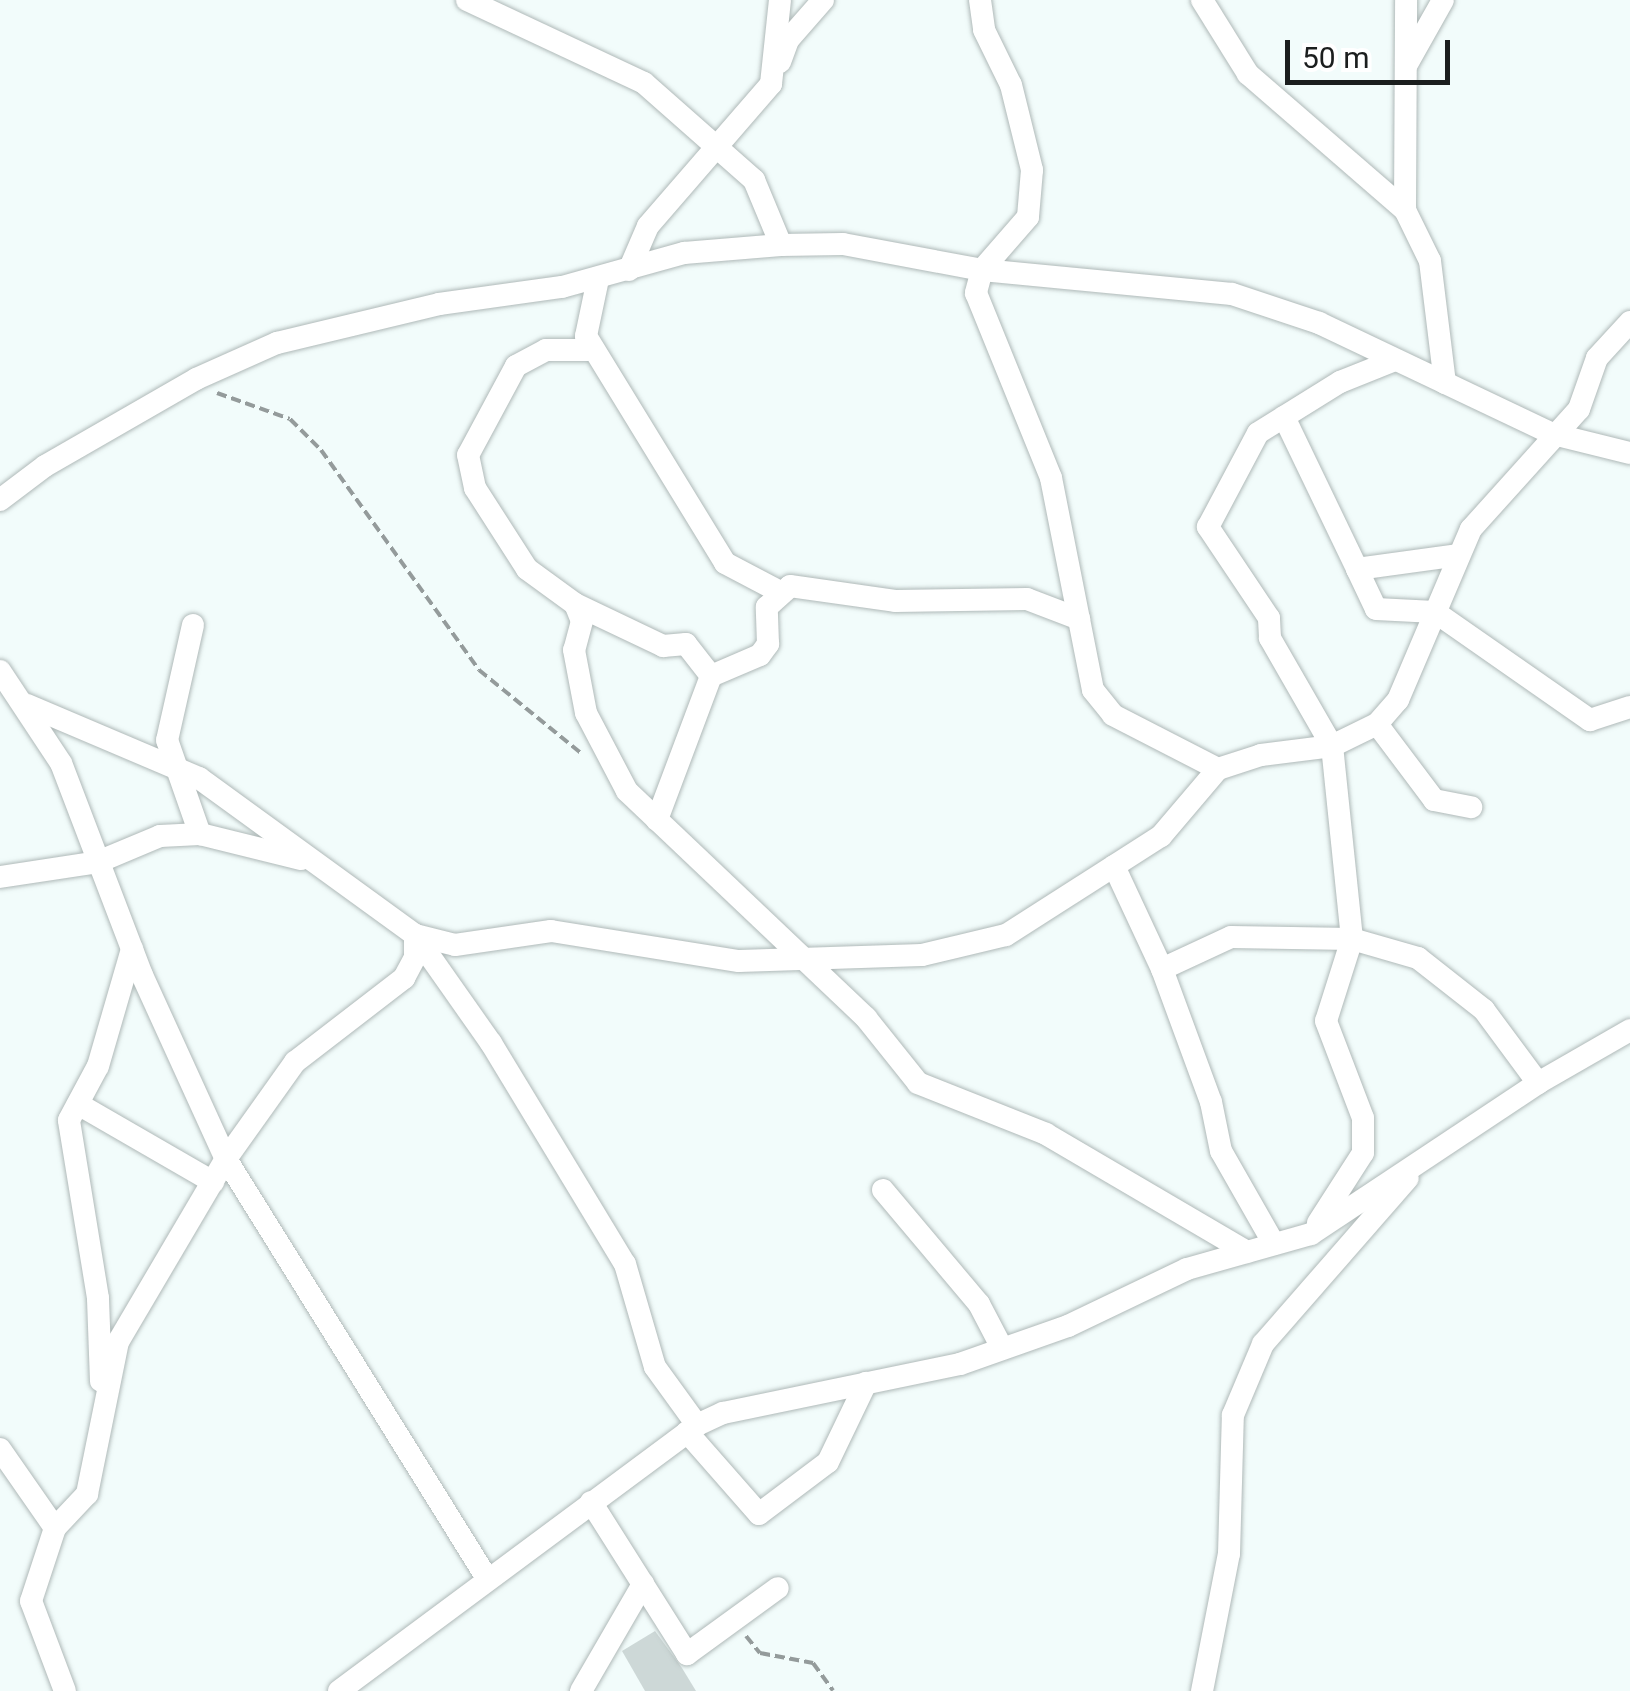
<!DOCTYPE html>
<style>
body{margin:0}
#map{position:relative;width:1630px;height:1691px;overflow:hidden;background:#f2fcfb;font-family:Roboto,sans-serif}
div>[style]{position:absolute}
.building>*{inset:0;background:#cdd8d7}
.path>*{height:4px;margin-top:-2px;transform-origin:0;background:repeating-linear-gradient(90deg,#949b9b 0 10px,transparent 0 15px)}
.roads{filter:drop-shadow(0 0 2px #afb9b8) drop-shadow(0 0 2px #afb9b8)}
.minor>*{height:22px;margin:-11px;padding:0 11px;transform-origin:11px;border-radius:11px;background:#fff}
span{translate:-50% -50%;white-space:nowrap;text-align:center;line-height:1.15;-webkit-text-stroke:8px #fff;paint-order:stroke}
.scale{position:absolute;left:1285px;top:40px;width:165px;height:45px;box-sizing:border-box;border:5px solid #1b1e1e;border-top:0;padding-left:12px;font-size:30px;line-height:35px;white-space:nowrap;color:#1b1e1e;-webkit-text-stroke:8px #fff;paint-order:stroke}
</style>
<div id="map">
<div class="building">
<i style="clip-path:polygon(655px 1631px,682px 1668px,696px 1691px,645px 1691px,622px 1651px)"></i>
</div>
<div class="path">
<i style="left:217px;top:393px;width:77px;rotate:19.6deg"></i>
<i style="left:290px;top:419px;width:44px;rotate:45deg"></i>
<i style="left:321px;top:450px;width:271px;rotate:54.3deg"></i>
<i style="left:479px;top:670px;width:133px;rotate:39.2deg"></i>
<i style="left:746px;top:1636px;width:22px;rotate:51deg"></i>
<i style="left:760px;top:1653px;width:54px;rotate:10.7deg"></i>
<i style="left:813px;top:1663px;width:34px;rotate:54deg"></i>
</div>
<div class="roads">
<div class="minor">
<i style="left:467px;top:0;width:195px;rotate:25.1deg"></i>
<i style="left:644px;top:83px;width:147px;rotate:41.4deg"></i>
<i style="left:754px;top:180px;width:70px;rotate:67.4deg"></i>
<i style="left:980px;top:0;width:30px;rotate:82deg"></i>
<i style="left:984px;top:30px;width:61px;rotate:63.9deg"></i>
<i style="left:1011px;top:85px;width:88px;rotate:76.1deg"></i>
<i style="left:1032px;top:170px;width:47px;rotate:94.9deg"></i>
<i style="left:1028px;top:217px;width:70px;rotate:131deg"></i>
<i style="left:982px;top:270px;width:24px;rotate:105deg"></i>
<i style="left:976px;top:293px;width:200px;rotate:67.9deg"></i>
<i style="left:1051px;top:478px;width:216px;rotate:78.8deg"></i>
<i style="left:1093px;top:690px;width:32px;rotate:51deg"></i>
<i style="left:1113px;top:715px;width:118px;rotate:27.2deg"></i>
<i style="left:1202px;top:0;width:87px;rotate:58.1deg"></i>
<i style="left:1248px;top:74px;width:208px;rotate:40.9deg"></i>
<i style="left:1405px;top:210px;width:57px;rotate:63.9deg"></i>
<i style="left:1430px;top:261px;width:123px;rotate:83deg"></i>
<i style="left:780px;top:62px;width:23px;rotate:-70deg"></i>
<i style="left:788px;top:40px;width:53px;rotate:-48.8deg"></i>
<i style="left:1407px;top:64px;width:73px;rotate:-60.6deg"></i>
<i style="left:1405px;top:210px;width:210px;rotate:-89.7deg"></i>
<i style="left:629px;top:270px;width:48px;rotate:-66.6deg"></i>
<i style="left:648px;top:226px;width:188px;rotate:-49.1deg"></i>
<i style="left:771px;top:84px;width:84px;rotate:-83.9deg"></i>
<i style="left:598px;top:279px;width:58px;rotate:101.9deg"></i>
<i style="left:586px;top:336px;width:266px;rotate:58.5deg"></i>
<i style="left:725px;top:563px;width:64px;rotate:27.8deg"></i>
<i style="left:594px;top:350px;width:48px;rotate:180deg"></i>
<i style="left:546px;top:350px;width:34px;rotate:152deg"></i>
<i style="left:516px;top:366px;width:101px;rotate:118.3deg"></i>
<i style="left:468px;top:455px;width:34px;rotate:78deg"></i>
<i style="left:475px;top:488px;width:96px;rotate:57.3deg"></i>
<i style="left:527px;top:569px;width:59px;rotate:36.1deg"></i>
<i style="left:575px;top:604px;width:18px;rotate:68deg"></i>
<i style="left:582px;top:621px;width:30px;rotate:105deg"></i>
<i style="left:574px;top:650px;width:64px;rotate:79.2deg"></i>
<i style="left:586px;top:713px;width:88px;rotate:62.3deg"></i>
<i style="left:627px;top:791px;width:330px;rotate:43.5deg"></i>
<i style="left:866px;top:1018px;width:83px;rotate:51.3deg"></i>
<i style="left:918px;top:1083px;width:138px;rotate:21.7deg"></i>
<i style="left:1046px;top:1134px;width:233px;rotate:30.4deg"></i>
<i style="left:1284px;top:417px;width:169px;rotate:64.3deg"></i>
<i style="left:1357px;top:569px;width:103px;rotate:-7.8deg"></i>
<i style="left:0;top:500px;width:56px;rotate:-37.1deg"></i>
<i style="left:45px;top:466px;width:174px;rotate:-29.9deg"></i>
<i style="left:196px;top:379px;width:89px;rotate:-24deg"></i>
<i style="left:277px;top:343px;width:167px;rotate:-13.5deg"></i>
<i style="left:439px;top:304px;width:124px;rotate:-7.9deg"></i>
<i style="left:562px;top:287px;width:127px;rotate:-15.6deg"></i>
<i style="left:684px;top:253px;width:97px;rotate:-4.7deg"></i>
<i style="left:781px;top:245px;width:62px;rotate:-0.9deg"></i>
<i style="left:843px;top:244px;width:141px;rotate:10.6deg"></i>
<i style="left:982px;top:270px;width:251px;rotate:5.5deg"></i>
<i style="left:1232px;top:294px;width:92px;rotate:18.4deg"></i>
<i style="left:1319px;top:323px;width:259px;rotate:25.4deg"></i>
<i style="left:1553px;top:434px;width:79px;rotate:13.9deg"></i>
<i style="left:1357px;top:569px;width:44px;rotate:64.6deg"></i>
<i style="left:1376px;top:609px;width:59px;rotate:2.9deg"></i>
<i style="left:1435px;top:612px;width:189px;rotate:34.9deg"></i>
<i style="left:1590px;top:720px;width:42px;rotate:-18deg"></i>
<i style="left:575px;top:604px;width:98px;rotate:25.5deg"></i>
<i style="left:663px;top:646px;width:23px;rotate:-5deg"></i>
<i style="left:686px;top:644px;width:41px;rotate:52deg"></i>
<i style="left:711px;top:676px;width:154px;rotate:110.6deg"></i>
<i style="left:193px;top:625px;width:118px;rotate:102.7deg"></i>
<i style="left:167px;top:740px;width:100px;rotate:70.7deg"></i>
<i style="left:0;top:671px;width:110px;rotate:56.5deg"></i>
<i style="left:61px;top:763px;width:227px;rotate:69.1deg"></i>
<i style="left:142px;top:975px;width:202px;rotate:65.5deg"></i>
<i style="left:226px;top:1159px;width:494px;rotate:58.1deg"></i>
<i style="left:711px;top:676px;width:53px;rotate:-23.2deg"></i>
<i style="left:760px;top:655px;width:14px;rotate:-54deg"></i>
<i style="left:768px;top:644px;width:37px;rotate:-92deg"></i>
<i style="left:767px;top:607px;width:31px;rotate:-42deg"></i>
<i style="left:790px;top:586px;width:106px;rotate:8.1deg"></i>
<i style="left:895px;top:601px;width:132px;rotate:-0.9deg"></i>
<i style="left:1027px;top:599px;width:56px;rotate:21deg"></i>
<i style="left:27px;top:705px;width:187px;rotate:23deg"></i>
<i style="left:199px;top:778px;width:267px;rotate:36deg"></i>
<i style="left:415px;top:935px;width:41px;rotate:14deg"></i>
<i style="left:455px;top:945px;width:97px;rotate:-8.3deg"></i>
<i style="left:551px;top:931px;width:190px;rotate:9.1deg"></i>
<i style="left:739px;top:961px;width:183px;rotate:-1.9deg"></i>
<i style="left:922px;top:955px;width:86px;rotate:-13.4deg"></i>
<i style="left:1006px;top:935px;width:184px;rotate:-32.6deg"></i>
<i style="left:1161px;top:836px;width:88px;rotate:-49.6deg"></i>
<i style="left:1218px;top:769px;width:45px;rotate:-18deg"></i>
<i style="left:1261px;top:755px;width:72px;rotate:-7.2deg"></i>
<i style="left:1332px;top:746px;width:50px;rotate:-26.1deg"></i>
<i style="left:1377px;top:724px;width:32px;rotate:-49deg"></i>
<i style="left:1398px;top:700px;width:186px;rotate:-66.9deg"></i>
<i style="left:1471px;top:529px;width:161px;rotate:-48deg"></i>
<i style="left:1579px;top:409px;width:54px;rotate:-70.6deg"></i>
<i style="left:1597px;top:358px;width:49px;rotate:-47.5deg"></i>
<i style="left:1377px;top:724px;width:95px;rotate:53.1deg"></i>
<i style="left:1434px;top:800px;width:38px;rotate:11deg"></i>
<i style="left:1114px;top:866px;width:114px;rotate:65deg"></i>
<i style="left:1162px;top:969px;width:142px;rotate:69.8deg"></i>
<i style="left:1211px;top:1102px;width:50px;rotate:78.5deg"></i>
<i style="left:1221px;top:1151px;width:107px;rotate:60.3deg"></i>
<i style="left:0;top:877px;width:99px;rotate:-8.7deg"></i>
<i style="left:98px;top:862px;width:67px;rotate:-22.8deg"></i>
<i style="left:160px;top:836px;width:40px;rotate:-2.9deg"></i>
<i style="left:200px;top:834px;width:104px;rotate:13.9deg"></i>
<i style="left:415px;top:935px;width:132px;rotate:54.9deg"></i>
<i style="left:491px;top:1043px;width:258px;rotate:58.8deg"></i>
<i style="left:625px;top:1264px;width:107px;rotate:73.8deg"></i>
<i style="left:655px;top:1367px;width:72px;rotate:54.1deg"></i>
<i style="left:1162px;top:969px;width:76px;rotate:-24.9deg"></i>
<i style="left:1231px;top:937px;width:121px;rotate:0.9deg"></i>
<i style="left:1352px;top:939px;width:69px;rotate:16.1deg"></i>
<i style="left:1418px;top:958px;width:84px;rotate:38.2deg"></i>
<i style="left:1484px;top:1010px;width:91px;rotate:53.5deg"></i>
<i style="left:78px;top:1104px;width:156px;rotate:30deg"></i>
<i style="left:883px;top:1190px;width:149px;rotate:49.9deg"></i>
<i style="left:979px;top:1304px;width:50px;rotate:62.4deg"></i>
<i style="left:1318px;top:1223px;width:83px;rotate:-57.3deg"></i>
<i style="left:1363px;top:1153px;width:35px;rotate:-90deg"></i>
<i style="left:1363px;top:1118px;width:104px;rotate:-110.9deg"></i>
<i style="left:1326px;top:1021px;width:86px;rotate:-72.4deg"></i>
<i style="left:1352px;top:939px;width:194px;rotate:-95.9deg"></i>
<i style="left:1332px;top:746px;width:125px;rotate:-119.9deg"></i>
<i style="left:1270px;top:638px;width:20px;rotate:-93deg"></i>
<i style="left:1269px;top:618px;width:110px;rotate:-123.8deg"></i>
<i style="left:1208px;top:527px;width:106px;rotate:-62deg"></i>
<i style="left:1258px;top:433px;width:97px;rotate:-31.9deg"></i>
<i style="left:1340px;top:382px;width:59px;rotate:-21.8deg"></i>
<i style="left:101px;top:1381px;width:83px;rotate:-92.1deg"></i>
<i style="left:98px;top:1298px;width:180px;rotate:-99.3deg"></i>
<i style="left:69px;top:1120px;width:61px;rotate:-61.8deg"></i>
<i style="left:98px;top:1066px;width:122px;rotate:-73.8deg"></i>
<i style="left:687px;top:1432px;width:109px;rotate:48.7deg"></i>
<i style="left:759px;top:1514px;width:86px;rotate:-37deg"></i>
<i style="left:828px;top:1462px;width:88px;rotate:-64.3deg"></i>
<i style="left:0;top:1449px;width:96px;rotate:55.2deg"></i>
<i style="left:55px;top:1528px;width:77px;rotate:108.2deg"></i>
<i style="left:31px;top:1601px;width:96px;rotate:69.3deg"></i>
<i style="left:591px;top:1502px;width:180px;rotate:57.7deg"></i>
<i style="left:687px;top:1654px;width:112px;rotate:-36deg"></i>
<i style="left:55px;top:1528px;width:47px;rotate:-46.7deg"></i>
<i style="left:87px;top:1494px;width:155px;rotate:-78.5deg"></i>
<i style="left:118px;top:1342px;width:212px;rotate:-59.5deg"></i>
<i style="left:226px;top:1159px;width:119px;rotate:-54.6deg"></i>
<i style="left:295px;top:1062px;width:138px;rotate:-37.6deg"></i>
<i style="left:404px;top:978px;width:24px;rotate:-62deg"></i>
<i style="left:415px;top:957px;width:22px;rotate:-90deg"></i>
<i style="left:339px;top:1691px;width:446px;rotate:-36.6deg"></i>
<i style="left:697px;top:1425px;width:29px;rotate:-25deg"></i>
<i style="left:723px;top:1413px;width:242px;rotate:-11.7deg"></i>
<i style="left:960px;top:1364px;width:114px;rotate:-19.4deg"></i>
<i style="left:1068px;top:1326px;width:132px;rotate:-25.6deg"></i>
<i style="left:1187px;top:1269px;width:129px;rotate:-15.8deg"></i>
<i style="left:1311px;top:1234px;width:273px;rotate:-33.6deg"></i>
<i style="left:1538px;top:1083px;width:106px;rotate:-29.9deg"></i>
<i style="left:581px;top:1691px;width:124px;rotate:-59.9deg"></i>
<i style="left:1202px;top:1691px;width:140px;rotate:-78.9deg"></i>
<i style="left:1229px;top:1554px;width:139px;rotate:-88.4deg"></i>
<i style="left:1233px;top:1415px;width:77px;rotate:-67.1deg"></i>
<i style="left:1263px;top:1344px;width:220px;rotate:-48.9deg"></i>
</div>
</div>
<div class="scale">50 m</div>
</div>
